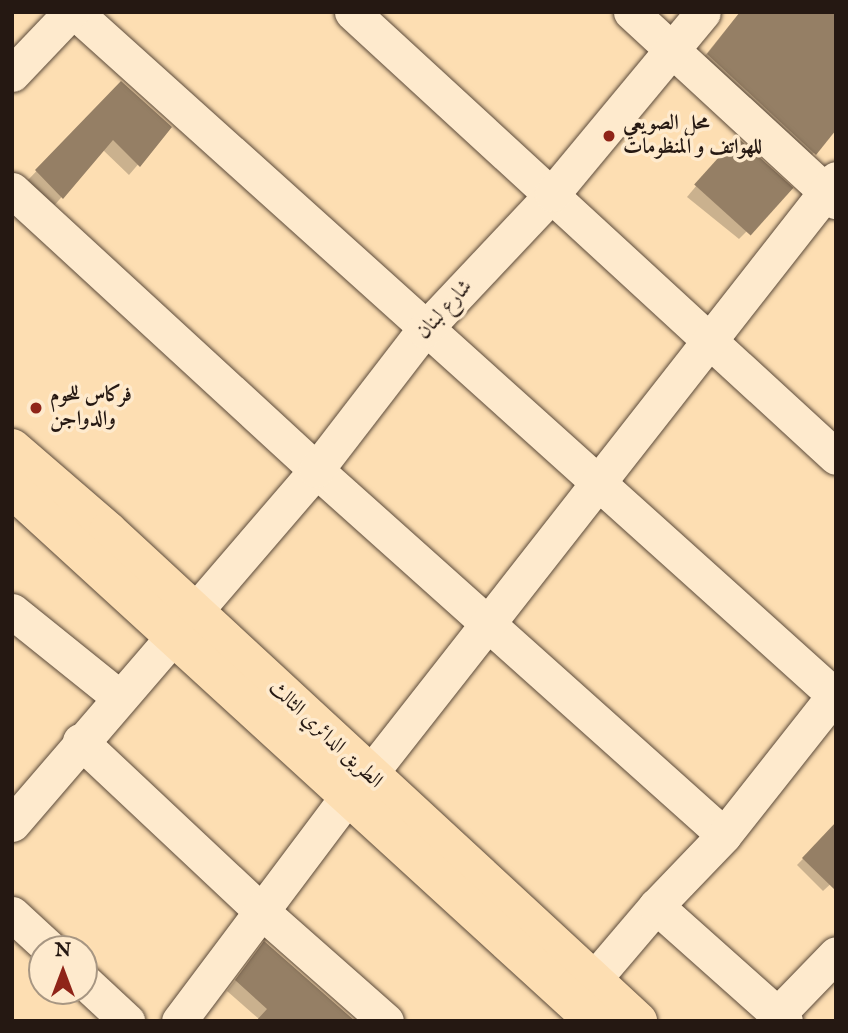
<!DOCTYPE html>
<meta charset="utf-8">
<style>
body{margin:0}
#map{position:relative;width:848px;height:1033px;overflow:hidden;background:#fddeb2;font-family:"IM FELL English",Amiri,serif}
div>[style]{position:absolute}
.shadow>*{inset:0;background:#0003}
.building>*{inset:0;background:#957f65;transform-origin:0 0}
.roads{filter:drop-shadow(0 0 2px #5b4a3a) drop-shadow(0 0 2px #5b4a3a)}
.minor>*{height:35px;margin:-17.5px;padding:0 17.5px;transform-origin:17.5px;border-radius:17.5px;background:#feeacd}
.highway>*{height:38px;margin:-19px;padding:0 19px;transform-origin:19px;border-radius:19px;background:#fddeb2}
.dots>*{width:19px;height:19px;translate:-50% -50%;box-sizing:border-box;border:4px solid #feeacd;border-radius:50%}
span{translate:-50% -50%;white-space:nowrap;text-align:center;line-height:1.15;-webkit-text-stroke:7px #feeacd;paint-order:stroke}
.poi-label{font-size:21px;color:#251812;font-weight:700}
.left{translate:0 -50%;text-align:left}
.street-label{font-size:21px;color:#251812}
.frame{position:absolute;inset:0;border:14px solid #251812;pointer-events:none}
.north{position:absolute;left:28px;top:935px;width:70px;height:70px;box-sizing:border-box;background:#feeacd;border:2px solid #a79682;border-radius:50%;rotate:0deg;font-size:19px;font-weight:700;line-height:28px;text-align:center;color:#251812}
.north::after{content:'';display:block;margin:auto;width:24px;height:32px;background:#8f2418;clip-path:polygon(50% 0,100% 100%,50% 72%,0 100%)}
</style>
<div id="map">
<div class="shadow">
<i style="clip-path:polygon(740px 12px,836px 128px,801px 167px,695px 68px)"></i>
<i style="clip-path:polygon(121px 83px,170px 127px,129px 175px,103px 150px,52px 208px,27px 181px)"></i>
<i style="clip-path:polygon(727px 149px,790px 188px,739px 239px,687px 197px)"></i>
<i style="clip-path:polygon(827px 834px,836px 879px,823px 891px,797px 865px)"></i>
<i style="clip-path:polygon(264px 943px,353px 1021px,259px 1019px,227px 991px)"></i>
</div>
<div class="building">
<i style="clip-path:polygon(740px 12px,836px 12px,836px 130px,816px 155px,707px 54px)"></i>
<i style="clip-path:polygon(121px 81px,172px 127px,140px 167px,113px 140px,63px 199px,35px 170px)"></i>
<i style="left:737px;top:137px;width:76px;height:64px;rotate:42deg"></i>
<i style="clip-path:polygon(836px 822px,836px 891px,802px 858px)"></i>
<i style="clip-path:polygon(264px 941px,355px 1021px,256px 1021px,267px 1009px,235px 980px)"></i>
</div>
<div class="roads">
<div class="minor">
<i style="left:75px;top:12px;width:1021px;rotate:41.98deg"></i>
<i style="left:352px;top:12px;width:657px;rotate:42.6deg"></i>
<i style="left:631px;top:12px;width:279px;rotate:42.7deg"></i>
<i style="left:12px;top:74px;width:86px;rotate:-46.4deg"></i>
<i style="left:12px;top:190px;width:413px;rotate:42.6deg"></i>
<i style="left:316px;top:470px;width:547px;rotate:41.82deg"></i>
<i style="left:12px;top:611px;width:137px;rotate:38.8deg"></i>
<i style="left:80px;top:741px;width:247px;rotate:43.2deg"></i>
<i style="left:260px;top:910px;width:168px;rotate:41.4deg"></i>
<i style="left:369px;top:775px;width:757px;rotate:-51.92deg"></i>
<i style="left:12px;top:824px;width:467px;rotate:-49.3deg"></i>
<i style="left:316px;top:470px;width:177px;rotate:-52.4deg"></i>
<i style="left:424px;top:330px;width:187px;rotate:-46.7deg"></i>
<i style="left:552px;top:194px;width:236px;rotate:-50.3deg"></i>
<i style="left:12px;top:914px;width:52px;rotate:42.6deg"></i>
<i style="left:593px;top:980px;width:97px;rotate:-49.6deg"></i>
<i style="left:84px;top:981px;width:59px;rotate:42.9deg"></i>
<i style="left:778px;top:1014px;width:83px;rotate:-46deg"></i>
<i style="left:179px;top:1021px;width:280px;rotate:-53.1deg"></i>
<i style="left:785px;top:1021px;width:173px;rotate:-138.3deg"></i>
<i style="left:656px;top:906px;width:98px;rotate:-46.2deg"></i>
<i style="left:724px;top:835px;width:181px;rotate:-51.7deg"></i>
</div>
<div class="highway">
<i style="left:12px;top:448px;width:127px;rotate:40.8deg"></i>
<i style="left:108px;top:531px;width:722px;rotate:42.75deg"></i>
<i style="left:12px;top:489px;width:789px;rotate:42.43deg"></i>
</div>
</div>
<div class="dots">
<i style="left:609px;top:136px;background:#8f2418"></i>
<i style="left:36px;top:408px;background:#8f2418"></i>
</div>
<div class="poi-label">
<span class="left" style="left:623px;top:136px">محل الصويعي<br>للهواتف و المنظومات</span>
<span class="left" style="left:50px;top:408px">فركاس للحوم<br>والدواجن</span>
</div>
<div class="street-label">
<span style="left:445px;top:310px;rotate:-48deg">شارع لبنان</span>
<span style="left:325px;top:735px;rotate:43deg">الطريق الدائري الثالث</span>
</div>
<div class="frame"></div>
<div class="north">N</div>
</div>
